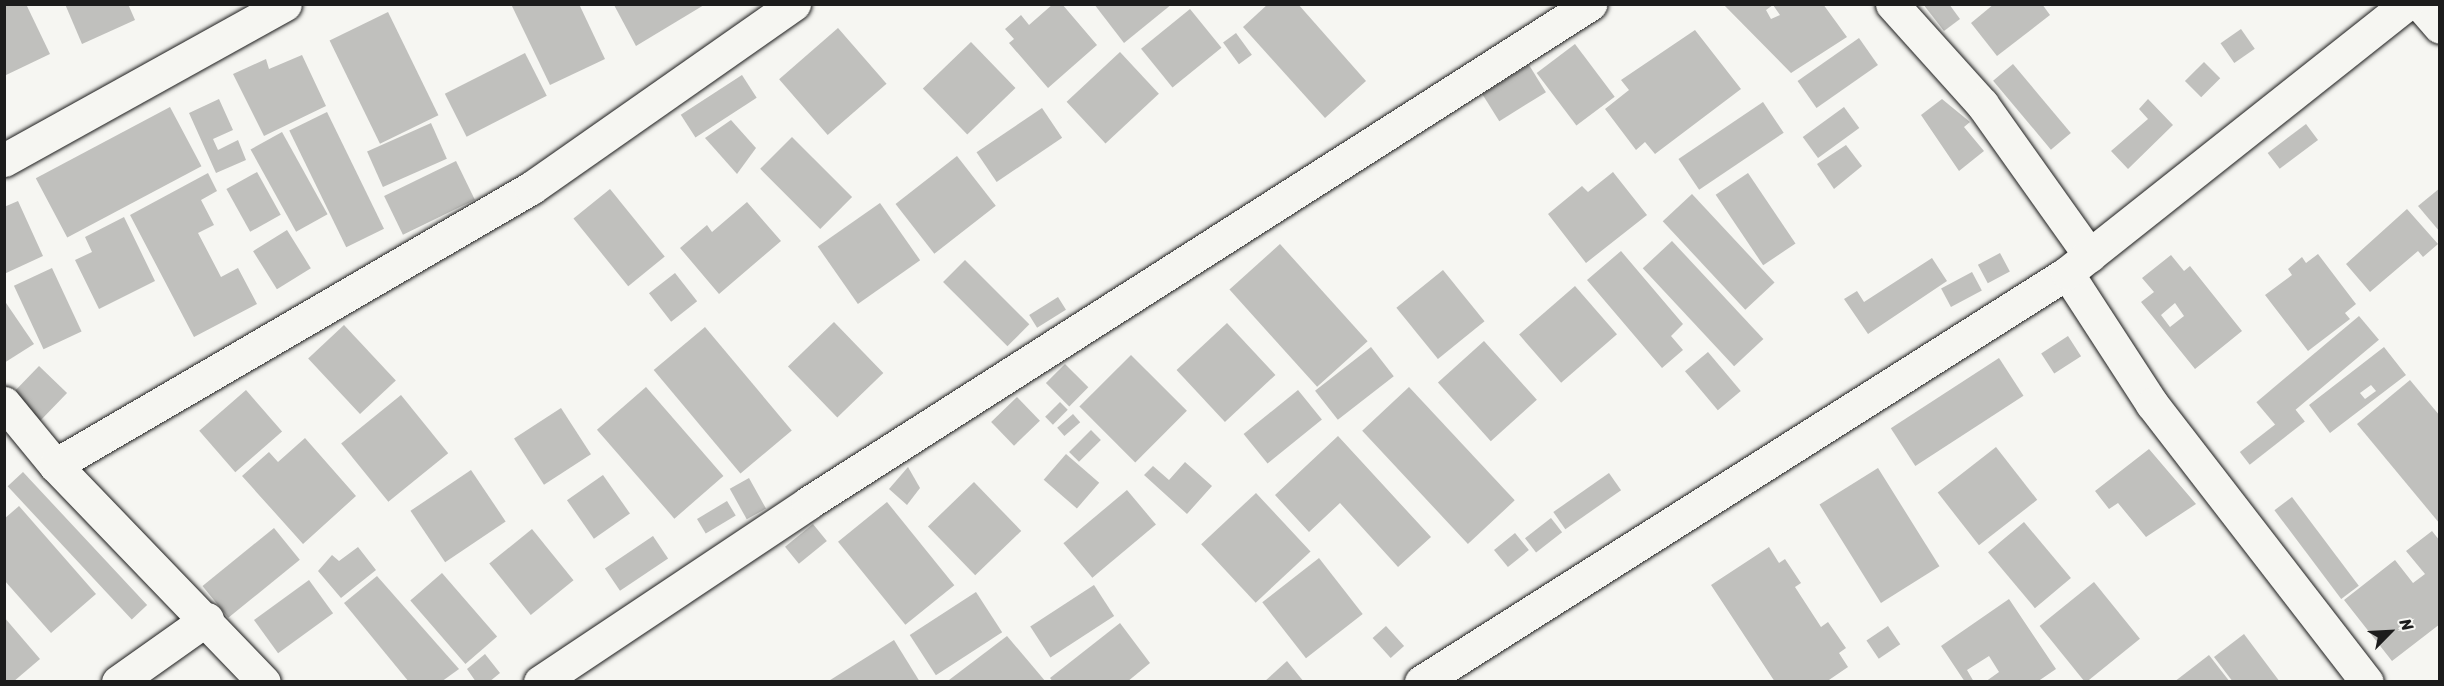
<!DOCTYPE html>
<style>
body{margin:0}
#map{position:relative;width:2444px;height:686px;overflow:hidden;background:#f6f6f2;font-family:Sriracha,sans-serif}
div>[style]{position:absolute}
.building>*{inset:0;background:#c0c0bd;transform-origin:0 0}
.roads{filter:drop-shadow(0 0 2px #1c1c1c) drop-shadow(0 0 2px #1c1c1c)}
.minor>*{height:33px;margin:-16.5px;padding:0 16.5px;transform-origin:16.5px;border-radius:16.5px;background:#f6f6f2}
span{translate:-50% -50%;white-space:nowrap;text-align:center;line-height:1.15;-webkit-text-stroke:4.5px #f6f6f2;paint-order:stroke}
.frame{position:absolute;inset:0;border:6px solid #1c1c1c;pointer-events:none}
.north{position:absolute;left:2360px;top:602px;width:60px;height:60px;-webkit-text-stroke:4px #f6f6f2;paint-order:stroke;rotate:66deg;font-size:16px;font-weight:700;line-height:24px;text-align:center;color:#1c1c1c}
.north::after{content:'';display:block;margin:auto;width:21px;height:27px;background:#1c1c1c;clip-path:polygon(50% 0,100% 100%,50% 72%,0 100%)}
</style>
<div id="map">
<div class="building">
<i style="clip-path:polygon(4px 4px,26px 4px,50px 54px,4px 76px)"></i>
<i style="clip-path:polygon(65px 4px,128px 4px,135px 20px,82px 44px)"></i>
<i style="clip-path:polygon(511px 4px,579px 4px,605px 59px,550px 85px)"></i>
<i style="clip-path:polygon(1053px 4px,1062px 4px,1097px 45px,1048px 88px,1009px 43px,1014px 39px,1005px 29px,1021px 15px,1029px 25px)"></i>
<i style="clip-path:polygon(1094px 4px,1172px 4px,1124px 43px)"></i>
<i style="clip-path:polygon(1268px 4px,1298px 4px,1366px 81px,1325px 118px,1243px 27px)"></i>
<i style="clip-path:polygon(evenodd,1723px 4px,1823px 4px,1847px 37px,1791px 73px,1723px 4px,1773px 5px,1780px 15px,1771px 19px,1766px 10px,1773px 5px)"></i>
<i style="clip-path:polygon(1923px 4px,1949px 4px,1960px 19px,1944px 31px)"></i>
<i style="clip-path:polygon(1994px 4px,2042px 4px,2050px 15px,1997px 56px,1971px 23px)"></i>
<i style="clip-path:polygon(614px 5px,704px 5px,636px 46px)"></i>
<i style="left:1190px;top:9px;width:50px;height:63px;rotate:51deg"></i>
<i style="left:388px;top:12px;width:115px;height:65px;rotate:64deg"></i>
<i style="left:838px;top:28px;width:74px;height:78px;rotate:49deg"></i>
<i style="left:2241px;top:29px;width:24px;height:25px;rotate:55deg"></i>
<i style="clip-path:polygon(1695px 30px,1741px 89px,1655px 154px,1645px 142px,1636px 150px,1605px 109px,1629px 90px,1621px 80px)"></i>
<i style="left:1236px;top:33px;width:27px;height:16px;rotate:54deg"></i>
<i style="left:1859px;top:38px;width:33px;height:75px;rotate:55deg"></i>
<i style="left:971px;top:42px;width:64px;height:67px;rotate:46deg"></i>
<i style="left:1575px;top:44px;width:66px;height:48px;rotate:53deg"></i>
<i style="left:1120px;top:52px;width:57px;height:73px;rotate:47deg"></i>
<i style="left:525px;top:53px;width:48px;height:90px;rotate:63deg"></i>
<i style="clip-path:polygon(302px 55px,326px 106px,264px 136px,233px 74px,266px 59px,269px 69px)"></i>
<i style="left:2204px;top:62px;width:23px;height:27px;rotate:45deg"></i>
<i style="left:2013px;top:64px;width:90px;height:26px;rotate:50deg"></i>
<i style="left:1529px;top:65px;width:32px;height:55px;rotate:58deg"></i>
<i style="left:742px;top:75px;width:27px;height:73px;rotate:57deg"></i>
<i style="clip-path:polygon(219px 99px,233px 130px,213px 139px,218px 150px,238px 140px,246px 160px,216px 173px,189px 113px)"></i>
<i style="clip-path:polygon(1942px 99px,1970px 122px,1964px 127px,1984px 151px,1959px 171px,1921px 115px)"></i>
<i style="clip-path:polygon(2148px 99px,2173px 125px,2128px 169px,2111px 151px,2148px 119px,2139px 109px)"></i>
<i style="left:1763px;top:102px;width:37px;height:102px;rotate:56deg"></i>
<i style="left:170px;top:107px;width:67px;height:152px;rotate:62deg"></i>
<i style="left:1844px;top:107px;width:26px;height:51px;rotate:54deg"></i>
<i style="left:1042px;top:108px;width:36px;height:79px;rotate:56deg"></i>
<i style="left:327px;top:112px;width:130px;height:42px;rotate:64deg"></i>
<i style="clip-path:polygon(731px 120px,756px 148px,737px 174px,705px 138px)"></i>
<i style="left:431px;top:123px;width:39px;height:70px;rotate:66deg"></i>
<i style="left:2306px;top:124px;width:20px;height:48px;rotate:53deg"></i>
<i style="left:282px;top:132px;width:94px;height:36px;rotate:61deg"></i>
<i style="left:792px;top:137px;width:85px;height:45px;rotate:45deg"></i>
<i style="clip-path:polygon(1846px 145px,1862px 166px,1834px 189px,1817px 164px)"></i>
<i style="left:957px;top:156px;width:63px;height:78px;rotate:52deg"></i>
<i style="left:456px;top:161px;width:43px;height:80px;rotate:64deg"></i>
<i style="left:257px;top:172px;width:49px;height:35px;rotate:61deg"></i>
<i style="clip-path:polygon(1613px 172px,1647px 215px,1586px 263px,1548px 214px,1582px 186px,1588px 192px)"></i>
<i style="clip-path:polygon(208px 173px,217px 191px,201px 200px,214px 225px,198px 233px,221px 277px,238px 268px,257px 304px,194px 337px,130px 215px)"></i>
<i style="left:1748px;top:173px;width:85px;height:39px;rotate:56deg"></i>
<i style="clip-path:polygon(2440px 188px,2440px 232px,2418px 206px)"></i>
<i style="left:610px;top:189px;width:87px;height:47px;rotate:51deg"></i>
<i style="left:1692px;top:194px;width:121px;height:40px;rotate:47deg"></i>
<i style="clip-path:polygon(18px 201px,43px 256px,4px 274px,4px 207px)"></i>
<i style="clip-path:polygon(747px 202px,781px 241px,719px 294px,680px 248px,707px 225px,712px 232px)"></i>
<i style="left:880px;top:203px;width:70px;height:76px;rotate:55deg"></i>
<i style="clip-path:polygon(2407px 209px,2438px 244px,2423px 257px,2418px 251px,2370px 292px,2346px 264px)"></i>
<i style="clip-path:polygon(124px 217px,155px 281px,99px 309px,75px 260px,92px 252px,85px 237px)"></i>
<i style="left:287px;top:230px;width:45px;height:40px;rotate:58deg"></i>
<i style="left:1672px;top:241px;width:134px;height:40px;rotate:47deg"></i>
<i style="left:1280px;top:244px;width:131px;height:68px;rotate:48deg"></i>
<i style="clip-path:polygon(1621px 251px,1683px 324px,1671px 336px,1683px 350px,1662px 368px,1587px 280px)"></i>
<i style="left:2000px;top:253px;width:21px;height:25px;rotate:62deg"></i>
<i style="clip-path:polygon(2318px 254px,2356px 304px,2345px 313px,2350px 319px,2308px 351px,2265px 295px,2292px 275px,2288px 269px,2302px 257px,2306px 263px)"></i>
<i style="clip-path:polygon(evenodd,2171px 255px,2184px 271px,2190px 266px,2242px 331px,2195px 369px,2141px 302px,2154px 292px,2142px 278px,2171px 255px,2175px 303px,2184px 316px,2170px 327px,2161px 315px,2175px 303px)"></i>
<i style="clip-path:polygon(1932px 258px,1947px 281px,1868px 334px,1844px 299px,1857px 291px,1864px 302px)"></i>
<i style="left:965px;top:260px;width:91px;height:31px;rotate:45deg"></i>
<i style="left:52px;top:268px;width:70px;height:42px;rotate:65deg"></i>
<i style="left:1443px;top:270px;width:66px;height:60px;rotate:51deg"></i>
<i style="left:1972px;top:272px;width:21px;height:35px;rotate:62deg"></i>
<i style="left:675px;top:273px;width:36px;height:33px;rotate:52deg"></i>
<i style="left:1575px;top:286px;width:64px;height:74px;rotate:49deg"></i>
<i style="left:1058px;top:297px;width:15px;height:34px;rotate:58deg"></i>
<i style="clip-path:polygon(4px 300px,34px 344px,4px 363px)"></i>
<i style="left:2359px;top:316px;width:31px;height:134px;rotate:50deg"></i>
<i style="left:834px;top:322px;width:71px;height:64px;rotate:46deg"></i>
<i style="left:1227px;top:323px;width:71px;height:69px;rotate:47deg"></i>
<i style="left:344px;top:325px;width:76px;height:49px;rotate:47deg"></i>
<i style="left:705px;top:327px;width:135px;height:67px;rotate:50deg"></i>
<i style="left:2068px;top:336px;width:24px;height:32px;rotate:57deg"></i>
<i style="left:1484px;top:341px;width:79px;height:62px;rotate:48deg"></i>
<i style="left:1371px;top:347px;width:37px;height:71px;rotate:52deg"></i>
<i style="clip-path:polygon(evenodd,2384px 347px,2406px 375px,2330px 433px,2309px 405px,2384px 347px,2371px 385px,2376px 391px,2365px 399px,2360px 393px,2371px 385px)"></i>
<i style="left:1708px;top:352px;width:51px;height:30px;rotate:50deg"></i>
<i style="left:1131px;top:355px;width:79px;height:73px;rotate:45deg"></i>
<i style="left:1999px;top:358px;width:45px;height:129px;rotate:57deg"></i>
<i style="left:1065px;top:364px;width:33px;height:27px;rotate:45deg"></i>
<i style="left:39px;top:366px;width:39px;height:40px;rotate:44deg"></i>
<i style="clip-path:polygon(2410px 380px,2440px 416px,2440px 524px,2357px 424px)"></i>
<i style="left:646px;top:387px;width:118px;height:65px;rotate:49deg"></i>
<i style="left:1409px;top:387px;width:155px;height:64px;rotate:47deg"></i>
<i style="left:246px;top:390px;width:55px;height:62px;rotate:49deg"></i>
<i style="left:1298px;top:390px;width:38px;height:70px;rotate:51deg"></i>
<i style="left:401px;top:395px;width:75px;height:77px;rotate:51deg"></i>
<i style="left:1017px;top:397px;width:33px;height:36px;rotate:46deg"></i>
<i style="left:1060px;top:402px;width:11px;height:21px;rotate:45deg"></i>
<i style="left:561px;top:408px;width:55px;height:56px;rotate:57deg"></i>
<i style="left:2295px;top:409px;width:16px;height:70px;rotate:52deg"></i>
<i style="left:1073px;top:414px;width:11px;height:21px;rotate:49deg"></i>
<i style="left:1091px;top:430px;width:14px;height:31px;rotate:45deg"></i>
<i style="clip-path:polygon(1338px 436px,1431px 537px,1398px 567px,1340px 503px,1309px 532px,1275px 495px)"></i>
<i style="clip-path:polygon(305px 438px,356px 496px,303px 544px,242px 476px,269px 452px,278px 462px)"></i>
<i style="left:1996px;top:447px;width:67px;height:74px;rotate:52deg"></i>
<i style="clip-path:polygon(2149px 449px,2196px 504px,2146px 537px,2118px 503px,2109px 509px,2095px 491px)"></i>
<i style="left:1066px;top:454px;width:44px;height:34px;rotate:41deg"></i>
<i style="clip-path:polygon(1185px 462px,1212px 486px,1187px 514px,1144px 475px,1153px 466px,1169px 480px)"></i>
<i style="clip-path:polygon(908px 467px,920px 488px,907px 505px,889px 489px)"></i>
<i style="left:1878px;top:468px;width:116px;height:69px;rotate:58deg"></i>
<i style="left:471px;top:470px;width:62px;height:73px;rotate:56deg"></i>
<i style="left:23px;top:472px;width:182px;height:21px;rotate:47deg"></i>
<i style="left:1609px;top:473px;width:21px;height:68px;rotate:55deg"></i>
<i style="left:603px;top:475px;width:47px;height:44px;rotate:55deg"></i>
<i style="left:749px;top:478px;width:35px;height:22px;rotate:61deg"></i>
<i style="left:974px;top:482px;width:68px;height:64px;rotate:46deg"></i>
<i style="left:1127px;top:490px;width:45px;height:83px;rotate:50deg"></i>
<i style="left:1256px;top:493px;width:80px;height:75px;rotate:47deg"></i>
<i style="left:2292px;top:497px;width:111px;height:22px;rotate:53deg"></i>
<i style="left:727px;top:501px;width:17px;height:35px;rotate:59deg"></i>
<i style="left:887px;top:502px;width:107px;height:63px;rotate:51deg"></i>
<i style="clip-path:polygon(19px 506px,96px 594px,51px 633px,4px 580px,4px 519px)"></i>
<i style="left:1551px;top:518px;width:18px;height:33px;rotate:52deg"></i>
<i style="left:2024px;top:522px;width:73px;height:47px;rotate:50deg"></i>
<i style="left:813px;top:524px;width:22px;height:36px;rotate:51deg"></i>
<i style="left:274px;top:528px;width:41px;height:92px;rotate:51deg"></i>
<i style="left:532px;top:529px;width:66px;height:55px;rotate:51deg"></i>
<i style="clip-path:polygon(2432px 531px,2440px 541px,2440px 624px,2392px 661px,2344px 600px,2395px 560px,2413px 583px,2425px 574px,2406px 551px)"></i>
<i style="left:1515px;top:533px;width:22px;height:27px;rotate:51deg"></i>
<i style="left:653px;top:536px;width:27px;height:58px;rotate:56deg"></i>
<i style="clip-path:polygon(358px 547px,376px 570px,341px 598px,318px 571px,332px 555px,339px 561px)"></i>
<i style="clip-path:polygon(1769px 547px,1779px 563px,1785px 559px,1801px 583px,1795px 587px,1821px 627px,1828px 622px,1846px 648px,1839px 653px,1848px 667px,1826px 682px,1775px 682px,1711px 585px)"></i>
<i style="left:1319px;top:558px;width:71px;height:72px;rotate:52deg"></i>
<i style="left:442px;top:573px;width:84px;height:42px;rotate:49deg"></i>
<i style="clip-path:polygon(377px 576px,459px 669px,441px 682px,409px 682px,344px 603px)"></i>
<i style="left:309px;top:580px;width:41px;height:68px;rotate:54deg"></i>
<i style="left:2094px;top:582px;width:73px;height:70px;rotate:51deg"></i>
<i style="left:1094px;top:585px;width:37px;height:76px;rotate:57deg"></i>
<i style="left:976px;top:592px;width:48px;height:79px;rotate:57deg"></i>
<i style="clip-path:polygon(2009px 599px,2056px 669px,2037px 682px,1985px 682px,1999px 672px,1989px 656px,1967px 670px,1974px 682px,1965px 682px,1941px 646px)"></i>
<i style="clip-path:polygon(4px 617px,40px 659px,13px 682px,4px 682px)"></i>
<i style="clip-path:polygon(1120px 623px,1150px 663px,1127px 682px,1053px 682px,1050px 678px)"></i>
<i style="left:1386px;top:626px;width:27px;height:18px;rotate:48deg"></i>
<i style="left:1888px;top:626px;width:22px;height:26px;rotate:56deg"></i>
<i style="clip-path:polygon(2244px 634px,2280px 682px,2233px 682px,2214px 657px)"></i>
<i style="clip-path:polygon(1007px 636px,1046px 682px,949px 680px)"></i>
<i style="clip-path:polygon(894px 640px,920px 682px,827px 682px)"></i>
<i style="clip-path:polygon(485px 654px,500px 673px,489px 682px,476px 682px,467px 669px)"></i>
<i style="clip-path:polygon(2209px 655px,2230px 682px,2174px 682px)"></i>
<i style="clip-path:polygon(1287px 661px,1304px 682px,1264px 682px)"></i>
</div>
<div class="roads">
<div class="minor">
<i style="left:1892px;top:4px;width:135px;rotate:48deg"></i>
<i style="left:1982px;top:104px;width:186px;rotate:54.6deg"></i>
<i style="left:2420px;top:4px;width:30px;rotate:49deg"></i>
<i style="left:4px;top:160px;width:321px;rotate:-29deg"></i>
<i style="left:2067px;top:273px;width:156px;rotate:57deg"></i>
<i style="left:2152px;top:404px;width:351px;rotate:52.3deg"></i>
<i style="left:4px;top:403px;width:80px;rotate:50.6deg"></i>
<i style="left:55px;top:465px;width:301px;rotate:46.1deg"></i>
<i style="left:55px;top:465px;width:551px;rotate:-30.2deg"></i>
<i style="left:531px;top:188px;width:321px;rotate:-35deg"></i>
<i style="left:118px;top:682px;width:109px;rotate:-35.3deg"></i>
<i style="left:540px;top:682px;width:322px;rotate:-33.7deg"></i>
<i style="left:808px;top:503px;width:928px;rotate:-32.54deg"></i>
<i style="left:1421px;top:682px;width:765px;rotate:-32.34deg"></i>
<i style="left:2067px;top:273px;width:433px;rotate:-38.4deg"></i>
</div>
</div>
<div class="frame"></div>
<div class="north">N</div>
</div>
